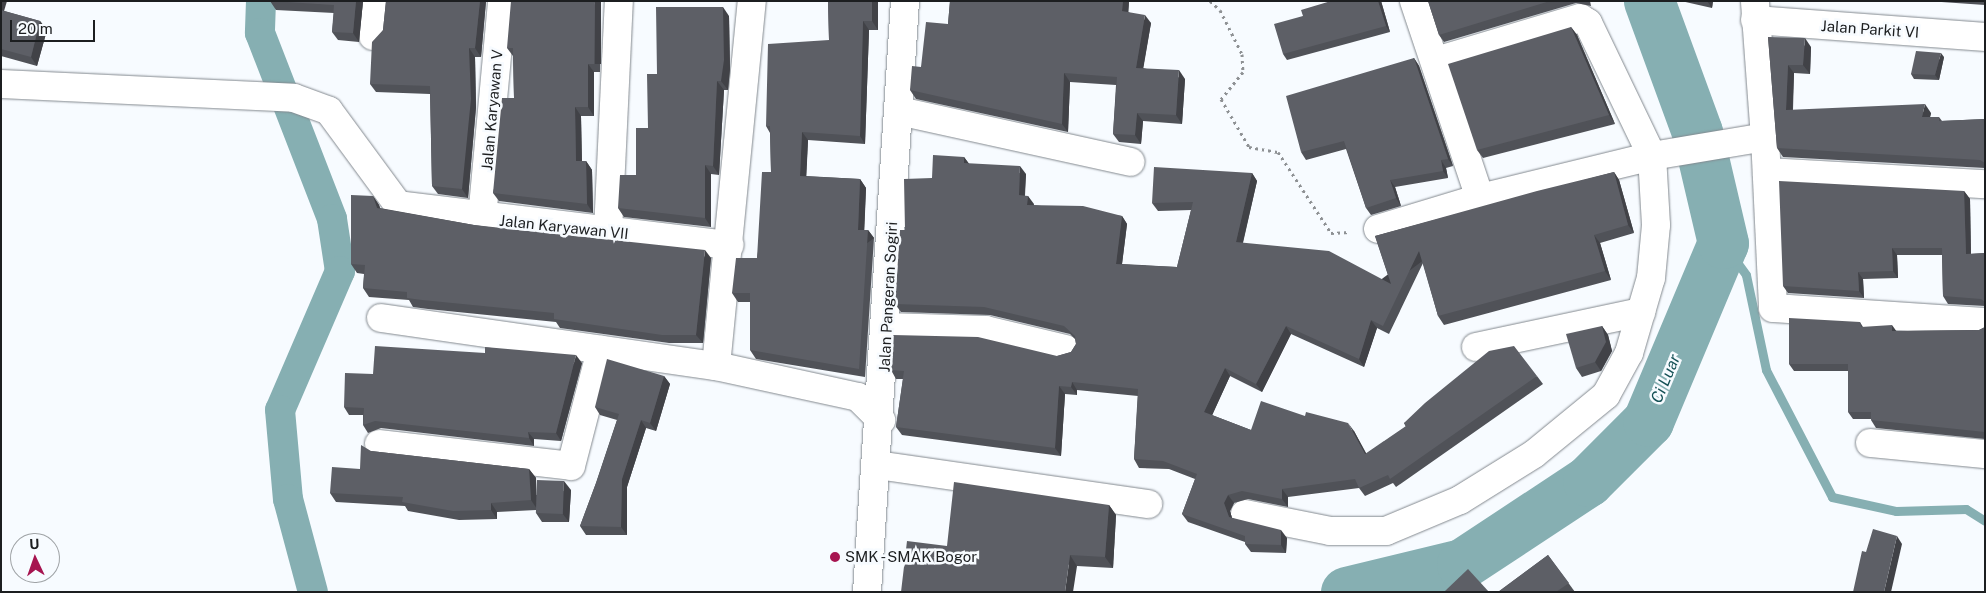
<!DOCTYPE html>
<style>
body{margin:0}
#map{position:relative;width:1986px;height:593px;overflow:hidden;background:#f7fbff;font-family:"Public Sans",sans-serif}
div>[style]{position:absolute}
.stream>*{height:9px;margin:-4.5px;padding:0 4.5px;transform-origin:4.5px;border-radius:4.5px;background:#86afb2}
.canal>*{height:30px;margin:-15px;padding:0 15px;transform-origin:15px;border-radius:15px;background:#86afb2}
.river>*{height:51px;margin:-25.5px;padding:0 25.5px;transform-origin:25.5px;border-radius:25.5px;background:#86afb2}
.path>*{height:3px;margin-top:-1.5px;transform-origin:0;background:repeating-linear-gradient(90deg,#8e9194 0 2.5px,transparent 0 6.5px)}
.roads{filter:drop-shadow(0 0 1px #83898f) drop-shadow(0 0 1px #83898f)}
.minor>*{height:28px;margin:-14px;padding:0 14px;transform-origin:14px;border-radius:14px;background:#fff}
.tertiary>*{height:28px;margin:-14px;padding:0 14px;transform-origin:14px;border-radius:14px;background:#fff}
.wall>*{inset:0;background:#505258}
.shaded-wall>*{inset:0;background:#414247;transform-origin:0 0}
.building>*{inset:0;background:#5d5f66;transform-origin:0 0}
.dots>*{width:14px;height:14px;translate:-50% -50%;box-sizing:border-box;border:2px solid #f7fbff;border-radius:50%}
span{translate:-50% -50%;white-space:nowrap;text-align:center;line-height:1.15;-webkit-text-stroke:5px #f7fbff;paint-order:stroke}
.street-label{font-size:15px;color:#1c1e20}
.poi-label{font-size:15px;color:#1c1e20}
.left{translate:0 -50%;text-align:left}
.water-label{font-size:16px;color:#155156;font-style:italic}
.frame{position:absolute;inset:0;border:2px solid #1c1e20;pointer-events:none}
.north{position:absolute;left:10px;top:533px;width:50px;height:50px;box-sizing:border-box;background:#f7fbff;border:1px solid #9fa3a6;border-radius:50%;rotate:357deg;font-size:14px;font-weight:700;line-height:20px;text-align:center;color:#1c1e20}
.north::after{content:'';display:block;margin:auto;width:18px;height:22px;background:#a61450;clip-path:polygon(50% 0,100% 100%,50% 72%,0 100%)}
.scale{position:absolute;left:10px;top:20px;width:85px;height:22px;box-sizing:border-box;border:2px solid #1c1e20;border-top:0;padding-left:6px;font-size:15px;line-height:18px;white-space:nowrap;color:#1c1e20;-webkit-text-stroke:4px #f7fbff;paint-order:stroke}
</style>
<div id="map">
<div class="stream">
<i style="left:1723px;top:243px;width:39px;rotate:54deg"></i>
<i style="left:1746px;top:275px;width:97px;rotate:78.1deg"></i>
<i style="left:1766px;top:370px;width:143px;rotate:62.5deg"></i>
<i style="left:1832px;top:497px;width:66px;rotate:12.3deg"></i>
<i style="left:1896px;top:511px;width:70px;rotate:-1.6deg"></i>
<i style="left:1966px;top:509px;width:22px;rotate:32deg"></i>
</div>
<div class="canal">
<i style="left:261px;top:1px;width:32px;rotate:92deg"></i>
<i style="left:260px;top:33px;width:199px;rotate:68.8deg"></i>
<i style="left:332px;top:219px;width:53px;rotate:81.3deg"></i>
<i style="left:340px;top:271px;width:151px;rotate:113.3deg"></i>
<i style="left:280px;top:410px;width:89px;rotate:84.9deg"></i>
<i style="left:288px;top:499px;width:96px;rotate:75deg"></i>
</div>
<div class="river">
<i style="left:1346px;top:592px;width:119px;rotate:-13.6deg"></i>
<i style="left:1462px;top:564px;width:151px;rotate:-33.4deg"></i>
<i style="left:1588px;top:481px;width:85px;rotate:-45deg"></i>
<i style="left:1648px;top:421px;width:193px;rotate:-67.2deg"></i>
<i style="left:1723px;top:243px;width:114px;rotate:-103.2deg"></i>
<i style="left:1697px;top:132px;width:140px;rotate:-110.1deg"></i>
</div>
<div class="path">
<i style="left:1210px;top:1px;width:13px;rotate:42deg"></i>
<i style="left:1220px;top:10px;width:49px;rotate:63.4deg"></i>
<i style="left:1242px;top:54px;width:18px;rotate:87deg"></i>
<i style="left:1243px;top:72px;width:35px;rotate:129deg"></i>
<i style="left:1221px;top:99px;width:56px;rotate:59.7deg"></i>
<i style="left:1249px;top:147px;width:29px;rotate:10deg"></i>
<i style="left:1278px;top:152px;width:97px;rotate:56.8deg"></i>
<i style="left:1331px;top:233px;width:19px;rotate:-3deg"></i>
</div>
<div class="roads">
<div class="minor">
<i style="left:1414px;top:1px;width:208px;rotate:71.5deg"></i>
<i style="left:1755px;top:2px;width:135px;rotate:85.8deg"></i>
<i style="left:1755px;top:20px;width:231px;rotate:4.2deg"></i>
<i style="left:373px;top:36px;width:35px;rotate:-83deg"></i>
<i style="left:1px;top:84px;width:293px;rotate:2.7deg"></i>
<i style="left:294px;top:98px;width:37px;rotate:20deg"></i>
<i style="left:329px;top:111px;width:117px;rotate:53.7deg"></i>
<i style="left:398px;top:205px;width:334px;rotate:6.9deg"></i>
<i style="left:899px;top:111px;width:237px;rotate:12.4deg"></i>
<i style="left:1767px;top:172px;width:218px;rotate:3.2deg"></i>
<i style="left:482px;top:218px;width:218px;rotate:-84.7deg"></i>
<i style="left:1378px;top:229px;width:107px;rotate:-16.9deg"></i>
<i style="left:1480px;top:198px;width:177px;rotate:-13.7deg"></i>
<i style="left:1652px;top:156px;width:115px;rotate:-9.5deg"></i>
<i style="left:1765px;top:137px;width:171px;rotate:87.3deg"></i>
<i style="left:1773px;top:308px;width:212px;rotate:3.8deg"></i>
<i style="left:608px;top:231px;width:230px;rotate:-87.3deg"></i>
<i style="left:381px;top:318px;width:338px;rotate:8.2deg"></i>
<i style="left:716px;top:366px;width:145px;rotate:12.3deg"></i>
<i style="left:858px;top:397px;width:33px;rotate:45deg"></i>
<i style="left:886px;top:327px;width:100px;rotate:1.7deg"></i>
<i style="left:986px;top:330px;width:82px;rotate:13.4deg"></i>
<i style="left:1476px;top:347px;width:169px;rotate:-12deg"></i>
<i style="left:716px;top:366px;width:367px;rotate:-84.4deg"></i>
<i style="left:1870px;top:443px;width:116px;rotate:5.5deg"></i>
<i style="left:379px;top:444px;width:193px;rotate:6.5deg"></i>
<i style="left:571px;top:466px;width:120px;rotate:-75.5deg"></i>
<i style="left:877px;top:465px;width:274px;rotate:8.2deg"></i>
<i style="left:1245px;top:514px;width:87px;rotate:11.3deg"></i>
<i style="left:1330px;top:531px;width:56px"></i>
<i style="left:1386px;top:531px;width:80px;rotate:-22.7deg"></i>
<i style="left:1460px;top:500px;width:87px;rotate:-31.9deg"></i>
<i style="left:1534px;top:454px;width:93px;rotate:-39.3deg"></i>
<i style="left:1606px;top:395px;width:48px;rotate:-61.3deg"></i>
<i style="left:1629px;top:353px;width:78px;rotate:-73.7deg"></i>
<i style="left:1651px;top:278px;width:53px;rotate:-84.6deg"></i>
<i style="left:1656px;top:225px;width:69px;rotate:-93.3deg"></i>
<i style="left:1652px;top:156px;width:148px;rotate:-115.7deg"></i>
<i style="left:1588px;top:23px;width:9px;rotate:-148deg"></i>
<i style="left:1580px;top:18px;width:150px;rotate:163.4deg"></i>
</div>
<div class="tertiary">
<i style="left:867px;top:592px;width:592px;rotate:-86.32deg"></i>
</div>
</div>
<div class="wall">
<i style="clip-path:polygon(1px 1px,4px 11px,40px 21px,47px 30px,37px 66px,1px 56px)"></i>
<i style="clip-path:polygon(270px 1px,363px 1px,359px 42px,338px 40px,332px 32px,334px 13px,276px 10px)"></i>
<i style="clip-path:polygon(386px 1px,486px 1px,481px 57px,475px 57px,476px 107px,468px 198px,438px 194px,432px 186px,430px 94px,376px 92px,370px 84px,383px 30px)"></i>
<i style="clip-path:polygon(601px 1px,600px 72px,594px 72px,594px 116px,581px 116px,582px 161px,586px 161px,592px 170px,593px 213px,499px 201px,493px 193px,514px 98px,513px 56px,507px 48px)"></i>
<i style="clip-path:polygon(828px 1px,878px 1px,878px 30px,869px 30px,865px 144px,808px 140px,806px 176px,860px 179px,866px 188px,864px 230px,868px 230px,874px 238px,865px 377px,756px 359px,750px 350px,750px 302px,738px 302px,732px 293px,757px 258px,771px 172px,770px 133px,766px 126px,829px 40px)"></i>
<i style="clip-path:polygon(950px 1px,1129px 1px,1128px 12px,1151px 23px,1143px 68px,1185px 79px,1182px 124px,1143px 121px,1141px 144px,1119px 142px,1113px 134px,1116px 85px,1070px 82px,1068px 132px,916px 99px,910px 90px,921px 67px,948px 24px)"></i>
<i style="clip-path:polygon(1331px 1px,1381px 1px,1390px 32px,1287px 60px,1283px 54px,1303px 16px)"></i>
<i style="clip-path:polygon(1428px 1px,1590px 1px,1591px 6px,1576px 3px,1444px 42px,1439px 35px)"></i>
<i style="clip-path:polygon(1681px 1px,1713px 1px,1712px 8px)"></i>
<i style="clip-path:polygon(1927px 1px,1985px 1px,1985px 5px)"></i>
<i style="clip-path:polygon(729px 16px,730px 69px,728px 90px,724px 90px,719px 175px,711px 174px,711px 227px,624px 217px,618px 208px,636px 175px,648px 128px,657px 74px)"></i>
<i style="clip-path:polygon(1571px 27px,1577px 35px,1615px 124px,1483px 158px,1477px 150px)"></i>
<i style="clip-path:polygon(1768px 37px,1811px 47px,1810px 74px,1794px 73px,1793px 110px,1931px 113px,1930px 117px,1939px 117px,1942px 121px,1985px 119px,1985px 168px,1783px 157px,1777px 148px)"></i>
<i style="clip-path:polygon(1944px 57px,1939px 80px,1914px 79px,1911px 74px)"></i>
<i style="clip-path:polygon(1414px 58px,1419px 66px,1453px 166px,1446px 168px,1448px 178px,1395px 187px,1401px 206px,1371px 215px,1366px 208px,1346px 149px,1306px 160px,1301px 152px)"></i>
<i style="clip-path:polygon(964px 157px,969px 164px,1026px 174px,1025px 196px,1028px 196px,1033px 205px,1122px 216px,1127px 224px,1122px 264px,1177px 267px,1191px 210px,1158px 211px,1152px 203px,1252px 173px,1257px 181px,1243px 243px,1391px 284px,1375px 236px,1614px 172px,1619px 180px,1634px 233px,1600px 243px,1611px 280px,1444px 325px,1438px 316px,1423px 263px,1389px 334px,1377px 328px,1364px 367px,1291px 334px,1262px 392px,1230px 376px,1212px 415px,1251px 430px,1305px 416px,1354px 431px,1366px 454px,1406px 427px,1404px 423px,1537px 376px,1543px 384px,1396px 487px,1393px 483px,1365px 496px,1359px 488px,1288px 497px,1288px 507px,1248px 499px,1234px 503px,1230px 511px,1232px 518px,1287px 538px,1286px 553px,1251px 552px,1245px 544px,1245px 542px,1188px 522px,1182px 514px,1195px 479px,1169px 469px,1139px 468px,1134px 459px,1138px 396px,1077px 390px,1077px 395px,1065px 394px,1061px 456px,902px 435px,896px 427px,903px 379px,896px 379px,891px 370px,1057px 356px,1071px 352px,1076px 344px,1075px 339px,1070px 334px,990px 315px,901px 312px,895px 304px,905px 230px,932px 178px)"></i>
<i style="clip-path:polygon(1964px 191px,1970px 199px,1971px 254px,1985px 253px,1985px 306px,1948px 304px,1943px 296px,1942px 255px,1897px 255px,1898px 278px,1863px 279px,1864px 298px,1788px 293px,1783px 286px)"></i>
<i style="clip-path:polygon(373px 196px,379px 205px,380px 208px,474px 225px,711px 258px,703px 343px,669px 343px,560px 328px,556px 322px,428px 309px,413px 307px,409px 300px,369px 297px,363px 288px,364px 274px,357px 273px,351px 264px)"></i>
<i style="clip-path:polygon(1860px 322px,1863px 327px,1896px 331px,1979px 330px,1985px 327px,1985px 439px,1876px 428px,1871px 420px,1871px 419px,1853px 419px,1848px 412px,1848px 371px,1794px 371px,1789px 364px)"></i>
<i style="clip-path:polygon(1602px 326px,1608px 335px,1612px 351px,1601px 371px,1582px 377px,1576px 368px)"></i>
<i style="clip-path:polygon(582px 363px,561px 441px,534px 439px,534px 446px,381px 428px,368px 433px,363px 425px,363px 415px,349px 415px,344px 407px,373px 374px)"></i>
<i style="clip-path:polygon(664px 376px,670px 384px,656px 431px,646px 428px,627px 487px,627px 535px,586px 535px,580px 526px,596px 483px,617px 420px,600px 415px,595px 407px)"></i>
<i style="clip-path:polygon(371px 451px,529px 469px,536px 478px,536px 495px,571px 490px,569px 522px,542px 522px,536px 513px,536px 510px,497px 512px,497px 519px,459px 520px,408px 511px,405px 506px,336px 502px,330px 493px,360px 469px)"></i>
<i style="clip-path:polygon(1109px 505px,1116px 515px,1113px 568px,1077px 566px,947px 546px)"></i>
<i style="clip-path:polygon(1548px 555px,1575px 592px,1498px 592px)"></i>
</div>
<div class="shaded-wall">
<i style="clip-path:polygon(1px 1px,7px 1px,2px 18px,1px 17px)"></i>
<i style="clip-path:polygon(356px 1px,363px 1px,359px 42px,353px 33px)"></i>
<i style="clip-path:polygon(480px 1px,486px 1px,481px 57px,475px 48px)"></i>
<i style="left:595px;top:1px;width:6px;height:63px"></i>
<i style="clip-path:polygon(872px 1px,878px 1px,878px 30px,872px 21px)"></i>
<i style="clip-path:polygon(1123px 1px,1129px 1px,1128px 20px,1122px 11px)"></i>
<i style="clip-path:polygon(1378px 1px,1381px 1px,1390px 32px,1386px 26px)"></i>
<i style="clip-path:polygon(1707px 1px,1713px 1px,1712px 8px)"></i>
<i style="clip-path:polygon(723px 7px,729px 16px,730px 69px,728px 90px,721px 81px)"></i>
<i style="clip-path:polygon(1145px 15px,1151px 23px,1142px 76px,1136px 68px)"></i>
<i style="clip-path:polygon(40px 21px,47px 30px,37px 66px,31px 57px)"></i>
<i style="clip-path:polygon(863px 21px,869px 30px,865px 144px,860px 136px)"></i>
<i style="clip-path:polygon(1571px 27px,1577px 35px,1615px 124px,1609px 115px)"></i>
<i style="clip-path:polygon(1805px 38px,1811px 47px,1810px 74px,1803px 65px)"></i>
<i style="clip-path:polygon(469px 48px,475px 57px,476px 107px,468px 198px,462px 189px)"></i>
<i style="clip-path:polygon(1941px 53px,1944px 57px,1939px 80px,1935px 75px)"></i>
<i style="clip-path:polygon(1414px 58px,1419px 66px,1453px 166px,1448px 159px)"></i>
<i style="clip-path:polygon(588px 64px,594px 72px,594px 116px,588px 107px)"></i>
<i style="clip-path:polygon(1788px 65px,1794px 73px,1792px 119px,1786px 110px)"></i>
<i style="clip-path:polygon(1179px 70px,1185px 79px,1182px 124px,1176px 115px)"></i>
<i style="clip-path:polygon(1064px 73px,1070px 82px,1068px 132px,1062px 124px)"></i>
<i style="clip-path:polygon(717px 81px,724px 90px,719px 175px,713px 166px)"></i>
<i style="clip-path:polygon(1925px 104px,1931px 113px,1928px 126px,1922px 117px)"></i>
<i style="clip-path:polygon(575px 107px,581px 116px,582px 170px,576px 161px)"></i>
<i style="clip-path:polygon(1137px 113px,1143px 121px,1141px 144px,1135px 135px)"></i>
<i style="clip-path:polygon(802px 132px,808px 140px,806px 184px,800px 176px)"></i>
<i style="clip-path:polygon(964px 157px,970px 165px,964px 163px)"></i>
<i style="clip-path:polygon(1441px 160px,1446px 168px,1448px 178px,1443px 171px)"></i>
<i style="clip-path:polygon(586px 161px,592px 170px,593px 213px,587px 204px)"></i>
<i style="clip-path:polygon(705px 165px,711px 174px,711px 227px,705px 218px)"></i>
<i style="clip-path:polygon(1020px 166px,1026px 174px,1024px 203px,1019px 195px)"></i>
<i style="clip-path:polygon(1614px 172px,1619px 180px,1634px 233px,1628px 225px)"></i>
<i style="clip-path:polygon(1252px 173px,1257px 181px,1241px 250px,1236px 242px)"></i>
<i style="clip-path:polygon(860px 179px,866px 188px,864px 238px,858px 230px)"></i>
<i style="clip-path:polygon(1390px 180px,1395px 187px,1401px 206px,1396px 198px)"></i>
<i style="clip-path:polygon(1964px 191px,1970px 199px,1971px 261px,1966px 254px)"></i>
<i style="clip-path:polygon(373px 196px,379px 205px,383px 217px,377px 208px)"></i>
<i style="clip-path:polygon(1028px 196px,1034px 204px,1033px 213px,1027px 205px)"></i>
<i style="clip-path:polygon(1122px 216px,1127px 224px,1121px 272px,1116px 264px)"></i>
<i style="left:868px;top:230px;width:10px;height:139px;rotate:53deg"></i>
<i style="clip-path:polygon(1594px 235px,1600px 243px,1611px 280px,1605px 271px)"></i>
<i style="clip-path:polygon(1892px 248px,1897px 255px,1898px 278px,1893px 271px)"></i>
<i style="clip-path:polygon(705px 250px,711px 258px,703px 343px,696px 335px)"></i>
<i style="left:1419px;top:251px;width:10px;height:83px;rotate:53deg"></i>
<i style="clip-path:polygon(1858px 272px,1863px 279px,1864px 298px,1859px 291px)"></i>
<i style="clip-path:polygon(1371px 320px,1377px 328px,1364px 367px,1359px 359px)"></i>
<i style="clip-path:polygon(1892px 325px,1897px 332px,1892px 331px)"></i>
<i style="clip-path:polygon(1286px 326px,1291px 334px,1262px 392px,1256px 384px)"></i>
<i style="clip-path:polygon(1602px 326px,1608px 335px,1612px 351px,1601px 371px,1595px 362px)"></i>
<i style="clip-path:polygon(576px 355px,582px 363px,561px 441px,556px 433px)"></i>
<i style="clip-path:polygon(1225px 368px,1230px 376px,1210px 420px,1204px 412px)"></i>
<i style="clip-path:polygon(664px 376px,670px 384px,656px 431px,650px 423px)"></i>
<i style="clip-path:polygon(1072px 382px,1077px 390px,1077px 395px,1071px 387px)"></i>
<i style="clip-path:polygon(1059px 386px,1065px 394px,1061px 456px,1055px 448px)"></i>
<i style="clip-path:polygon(641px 420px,646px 428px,627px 487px,627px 535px,621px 527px,622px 479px)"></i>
<i style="clip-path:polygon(1348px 423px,1354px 431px,1371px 462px,1365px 454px)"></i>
<i style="clip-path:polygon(528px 432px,534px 439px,534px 446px,529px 438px)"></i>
<i style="clip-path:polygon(529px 469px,536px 478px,537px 509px,531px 500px)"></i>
<i style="clip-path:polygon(564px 481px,571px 490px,569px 522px,562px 513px)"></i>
<i style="clip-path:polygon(1282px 489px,1288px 497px,1288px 507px,1282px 499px)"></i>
<i style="clip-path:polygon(1228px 495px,1234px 503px,1230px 511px,1234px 525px,1229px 517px,1224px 503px)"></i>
<i style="clip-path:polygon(491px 503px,497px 512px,497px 519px,491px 510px)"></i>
<i style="clip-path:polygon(1109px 505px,1116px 515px,1113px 568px,1105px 557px)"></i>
<i style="clip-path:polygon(1281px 530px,1287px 538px,1286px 553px,1281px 545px)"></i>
<i style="clip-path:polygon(1897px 536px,1902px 544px,1891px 592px,1884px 592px)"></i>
<i style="clip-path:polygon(1070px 555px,1077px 566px,1073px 592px,1065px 592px)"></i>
</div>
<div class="building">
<i style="clip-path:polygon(271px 1px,356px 1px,353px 33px,332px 32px,334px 5px)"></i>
<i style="clip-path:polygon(386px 1px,480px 1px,475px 48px,469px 48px,471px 99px,462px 189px,432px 186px,430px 86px,370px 84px,372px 42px,383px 30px)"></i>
<i style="clip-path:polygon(511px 1px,595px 1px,594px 64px,588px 64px,588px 107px,575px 107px,576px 161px,586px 161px,587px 204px,493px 193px,502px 98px,514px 98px,513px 48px,507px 48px)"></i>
<i style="clip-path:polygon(828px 1px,872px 1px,872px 21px,863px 21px,860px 136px,802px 132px,800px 176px,860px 179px,858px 230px,868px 230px,859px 369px,750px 350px,750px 293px,732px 293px,736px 258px,757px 258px,762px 172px,771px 172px,770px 126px,766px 126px,768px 44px,829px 40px)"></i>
<i style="clip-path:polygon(950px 1px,1123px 1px,1122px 11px,1145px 15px,1136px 68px,1179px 70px,1176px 115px,1137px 113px,1135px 135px,1113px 134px,1117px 77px,1064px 73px,1062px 124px,910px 90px,912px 66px,921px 67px,926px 22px,948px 24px)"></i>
<i style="clip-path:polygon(1331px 1px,1378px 1px,1386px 26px,1283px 54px,1274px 24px,1303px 16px,1301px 10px)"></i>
<i style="clip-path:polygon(1428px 1px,1550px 1px,1439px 35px)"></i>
<i style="clip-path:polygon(656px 7px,723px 7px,724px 60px,721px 81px,717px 81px,713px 166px,705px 165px,705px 218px,618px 208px,620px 175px,636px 175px,636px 128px,648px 128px,647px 74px,657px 74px)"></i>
<i style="clip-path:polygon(1px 10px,40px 21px,31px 57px,1px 49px)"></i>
<i style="clip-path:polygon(1571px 27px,1609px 115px,1477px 150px,1448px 64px)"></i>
<i style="clip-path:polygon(1768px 37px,1805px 38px,1803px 65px,1788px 65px,1786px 110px,1925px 104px,1922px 117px,1939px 117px,1939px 121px,1985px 119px,1985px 163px,1980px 160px,1777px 148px)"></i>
<i style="clip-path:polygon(1916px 51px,1941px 53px,1935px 75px,1911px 74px)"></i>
<i style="clip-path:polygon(1414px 58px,1448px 159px,1441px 160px,1443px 171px,1390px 180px,1396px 198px,1366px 208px,1344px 141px,1301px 152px,1286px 96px)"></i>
<i style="clip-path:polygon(933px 155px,964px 157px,964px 163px,1020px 166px,1019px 195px,1028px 196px,1027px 205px,1083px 206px,1122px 216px,1116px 264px,1177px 267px,1193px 202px,1152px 203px,1154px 167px,1252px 173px,1236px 242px,1329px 251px,1391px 284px,1375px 236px,1537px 191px,1614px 172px,1628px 225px,1594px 235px,1605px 271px,1438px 316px,1419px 251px,1383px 326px,1371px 320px,1359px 359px,1286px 326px,1256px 384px,1225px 368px,1204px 412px,1251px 430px,1261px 401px,1305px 416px,1306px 412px,1348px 423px,1365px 454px,1406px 426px,1404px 423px,1425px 403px,1489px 351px,1514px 346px,1537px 376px,1390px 479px,1388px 475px,1359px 488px,1355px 479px,1282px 489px,1282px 499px,1242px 491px,1228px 495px,1224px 503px,1229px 517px,1281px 530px,1281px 545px,1245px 544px,1245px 536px,1182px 514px,1197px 474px,1163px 461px,1134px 459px,1138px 389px,1072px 382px,1071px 387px,1059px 386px,1055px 448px,896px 427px,904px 371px,891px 370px,893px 335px,978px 337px,1057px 356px,1071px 352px,1076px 344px,1075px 336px,1064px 326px,984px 307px,895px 304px,900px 230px,905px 230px,904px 179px,932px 178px)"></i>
<i style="clip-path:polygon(1779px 181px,1964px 191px,1966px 254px,1985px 253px,1985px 302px,1981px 299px,1943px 296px,1942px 248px,1892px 248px,1893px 271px,1858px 272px,1859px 291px,1783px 286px)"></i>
<i style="clip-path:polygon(351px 195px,373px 196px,377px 208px,474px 225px,705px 250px,696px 335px,662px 335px,554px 319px,554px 313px,422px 300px,407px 298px,407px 292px,363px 288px,365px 265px,351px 264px)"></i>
<i style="clip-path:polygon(1789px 318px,1860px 322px,1861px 327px,1892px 325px,1892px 331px,1979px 330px,1985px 327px,1985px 432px,1871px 420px,1871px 412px,1848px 412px,1848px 364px,1789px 364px)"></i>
<i style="clip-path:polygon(1602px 326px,1606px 342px,1595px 362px,1576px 368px,1566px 334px)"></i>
<i style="clip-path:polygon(375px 346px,485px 353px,485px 347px,576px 355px,556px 433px,528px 432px,529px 438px,375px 421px,363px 425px,364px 408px,344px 407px,345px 373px,373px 374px)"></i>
<i style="clip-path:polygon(607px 359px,664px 376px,650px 423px,641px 420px,622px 479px,621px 527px,580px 526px,596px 483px,619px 414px,595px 407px)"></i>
<i style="clip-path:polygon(361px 445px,371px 451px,529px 469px,531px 500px,491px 503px,491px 510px,453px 511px,402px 502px,403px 497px,330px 493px,332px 467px,360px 469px)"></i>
<i style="left:537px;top:480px;width:27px;height:33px;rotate:2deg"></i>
<i style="clip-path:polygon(954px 482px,1109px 505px,1105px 557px,1070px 555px,1065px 592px,901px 592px,907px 541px,947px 546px)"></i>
<i style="clip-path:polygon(1873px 529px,1897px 536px,1884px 592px,1853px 592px,1862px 551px,1866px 552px)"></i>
<i style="clip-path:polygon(1548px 555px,1569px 583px,1556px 592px,1498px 592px)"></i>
<i style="clip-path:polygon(1468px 569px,1489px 592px,1445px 592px,1445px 591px)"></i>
</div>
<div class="dots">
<i style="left:835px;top:557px;background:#a61450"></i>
</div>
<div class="street-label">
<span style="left:1870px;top:29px;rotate:4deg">Jalan Parkit VI</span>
<span style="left:492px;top:110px;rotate:-85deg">Jalan Karyawan V</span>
<span style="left:564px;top:227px;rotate:6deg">Jalan Karyawan VII</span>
<span style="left:888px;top:297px;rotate:-87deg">Jalan Pangeran Sogiri</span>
</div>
<div class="poi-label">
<span class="left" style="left:845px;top:557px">SMK - SMAK Bogor</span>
</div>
<div class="water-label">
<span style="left:1666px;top:379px;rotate:-67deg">Ci Luar</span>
</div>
<div class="frame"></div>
<div class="north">U</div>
<div class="scale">20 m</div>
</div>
